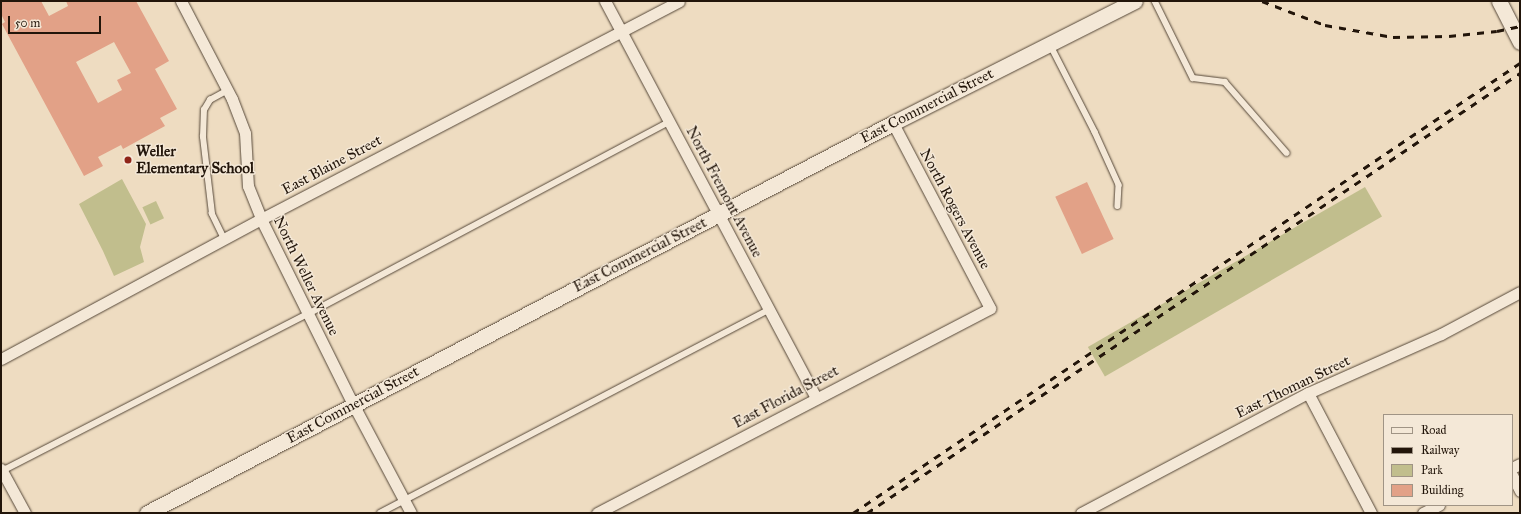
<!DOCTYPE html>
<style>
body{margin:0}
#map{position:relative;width:1521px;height:514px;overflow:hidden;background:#eedcc1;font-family:"IM FELL Great Primer",serif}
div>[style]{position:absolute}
.green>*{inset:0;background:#c1be8d;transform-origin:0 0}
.building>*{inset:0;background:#e2a187;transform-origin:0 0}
.roads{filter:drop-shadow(0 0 1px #554738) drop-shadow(0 0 1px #554738)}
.lane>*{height:5.5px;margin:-2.75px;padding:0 2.75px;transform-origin:2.75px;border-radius:2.75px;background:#f4e8d7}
.street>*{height:11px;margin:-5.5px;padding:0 5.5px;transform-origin:5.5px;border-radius:5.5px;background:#f4e8d7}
.secondary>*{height:15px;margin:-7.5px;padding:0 7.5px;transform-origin:7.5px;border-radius:7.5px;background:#f4e8d7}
.rail>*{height:3px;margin-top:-1.5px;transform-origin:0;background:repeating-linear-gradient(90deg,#22150a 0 7px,transparent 0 14px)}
.dots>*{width:11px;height:11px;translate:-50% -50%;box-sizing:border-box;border:2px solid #f4e8d7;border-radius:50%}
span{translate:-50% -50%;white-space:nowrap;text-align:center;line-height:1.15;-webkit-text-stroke:3px #f4e8d7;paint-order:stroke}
.street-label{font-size:15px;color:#22150a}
.poi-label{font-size:15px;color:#22150a;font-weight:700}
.left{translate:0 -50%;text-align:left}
.frame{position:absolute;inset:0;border:2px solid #22150a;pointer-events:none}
.legend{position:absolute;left:1383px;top:414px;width:130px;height:92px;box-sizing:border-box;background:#f4e8d7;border:1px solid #a09485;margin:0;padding:5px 7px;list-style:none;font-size:12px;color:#22150a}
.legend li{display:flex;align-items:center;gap:8px;height:20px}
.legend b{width:20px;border:1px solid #a09485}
.scale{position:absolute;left:8px;top:16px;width:93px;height:18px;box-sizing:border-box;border:2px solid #22150a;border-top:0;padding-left:5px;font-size:12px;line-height:14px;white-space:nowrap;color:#22150a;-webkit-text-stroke:3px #f4e8d7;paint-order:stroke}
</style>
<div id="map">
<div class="green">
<i style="clip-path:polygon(122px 179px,146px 224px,140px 247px,144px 262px,114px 276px,103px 251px,79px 204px)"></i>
<i style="left:1365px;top:187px;width:34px;height:320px;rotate:60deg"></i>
<i style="left:156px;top:201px;width:19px;height:15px;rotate:65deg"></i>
</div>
<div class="building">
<i style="clip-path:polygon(evenodd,1px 1px,41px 1px,49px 16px,68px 6px,66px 1px,136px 1px,169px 61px,155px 69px,177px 109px,160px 118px,165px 126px,123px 149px,121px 145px,98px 157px,103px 166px,84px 176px,2px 24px,5px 22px,1px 14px,1px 1px,114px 42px,131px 73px,117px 80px,122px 90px,98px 103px,76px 62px,114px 42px)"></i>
<i style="left:1087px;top:182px;width:63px;height:35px;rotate:65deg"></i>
</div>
<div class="roads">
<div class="lane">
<i style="left:1155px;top:1px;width:86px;rotate:63.7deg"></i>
<i style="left:1193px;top:78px;width:32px;rotate:7deg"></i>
<i style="left:1225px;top:82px;width:94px;rotate:48.9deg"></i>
<i style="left:1050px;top:44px;width:99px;rotate:62.9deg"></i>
<i style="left:1095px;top:132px;width:58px;rotate:65.6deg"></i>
<i style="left:1119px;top:185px;width:21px;rotate:93deg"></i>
<i style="left:224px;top:239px;width:28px;rotate:-116deg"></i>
<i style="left:212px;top:214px;width:78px;rotate:-96.7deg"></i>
<i style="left:203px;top:137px;width:27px;rotate:-88deg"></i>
<i style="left:204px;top:110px;width:12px;rotate:-59deg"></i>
<i style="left:210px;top:100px;width:21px;rotate:-29deg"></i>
<i style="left:2px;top:471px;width:344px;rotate:-27.2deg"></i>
<i style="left:308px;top:314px;width:409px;rotate:-28deg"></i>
<i style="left:380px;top:513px;width:439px;rotate:-27.6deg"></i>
</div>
<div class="street">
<i style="left:181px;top:1px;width:110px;rotate:62.5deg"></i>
<i style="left:232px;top:99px;width:36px;rotate:69deg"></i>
<i style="left:245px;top:133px;width:53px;rotate:86.8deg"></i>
<i style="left:248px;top:186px;width:35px;rotate:68deg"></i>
<i style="left:261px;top:219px;width:207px;rotate:63.6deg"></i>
<i style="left:353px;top:404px;width:123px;rotate:62deg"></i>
<i style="left:605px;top:1px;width:450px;rotate:62deg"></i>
<i style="left:1px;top:359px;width:295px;rotate:-28.3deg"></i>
<i style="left:261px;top:219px;width:471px;rotate:-27.5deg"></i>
<i style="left:1308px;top:393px;width:136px;rotate:62.3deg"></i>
<i style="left:1512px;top:468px;width:9px;rotate:-27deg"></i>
<i style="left:1px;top:469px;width:50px;rotate:61.4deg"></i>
<i style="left:1512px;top:475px;width:18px;rotate:63deg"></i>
<i style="left:597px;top:513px;width:443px;rotate:-27.5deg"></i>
<i style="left:990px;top:308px;width:209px;rotate:-117.7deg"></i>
<i style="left:1081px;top:513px;width:257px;rotate:-27.9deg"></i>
<i style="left:1308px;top:393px;width:145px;rotate:-23.9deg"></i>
<i style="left:1441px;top:334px;width:89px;rotate:-28deg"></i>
<i style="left:1423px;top:513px;width:18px;rotate:-27deg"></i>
</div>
<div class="secondary">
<i style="left:1499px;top:1px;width:46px;rotate:62.9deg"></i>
<i style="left:147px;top:513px;width:842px;rotate:-27.6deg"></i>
<i style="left:893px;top:123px;width:271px;rotate:-26.8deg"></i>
</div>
</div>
<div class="rail">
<i style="left:1262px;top:1px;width:67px;rotate:20.9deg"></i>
<i style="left:1325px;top:25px;width:69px;rotate:10deg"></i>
<i style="left:1393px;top:37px;width:56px;rotate:-1deg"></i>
<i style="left:1449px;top:36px;width:48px;rotate:-5.9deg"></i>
<i style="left:1497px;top:31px;width:24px;rotate:-12deg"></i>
<i style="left:853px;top:513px;width:805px;rotate:-34.01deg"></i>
<i style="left:867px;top:513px;width:787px;rotate:-33.97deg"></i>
</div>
<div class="dots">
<i style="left:128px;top:160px;background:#8f2418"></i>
</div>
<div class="street-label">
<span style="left:927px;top:106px;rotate:-27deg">East Commercial Street</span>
<span style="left:332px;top:165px;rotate:-28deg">East Blaine Street</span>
<span style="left:724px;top:192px;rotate:62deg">North Fremont Avenue</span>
<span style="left:955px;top:209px;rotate:62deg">North Rogers Avenue</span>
<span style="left:640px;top:255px;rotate:-27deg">East Commercial Street</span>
<span style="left:306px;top:276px;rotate:64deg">North Weller Avenue</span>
<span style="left:1293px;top:387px;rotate:-26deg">East Thoman Street</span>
<span style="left:786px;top:397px;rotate:-28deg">East Florida Street</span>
<span style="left:353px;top:405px;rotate:-28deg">East Commercial Street</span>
</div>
<div class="poi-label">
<span class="left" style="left:136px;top:160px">Weller<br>Elementary School</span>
</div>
<div class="frame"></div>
<ul class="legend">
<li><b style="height:5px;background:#f4e8d7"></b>Road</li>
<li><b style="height:5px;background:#22150a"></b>Railway</li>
<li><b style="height:11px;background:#c1be8d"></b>Park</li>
<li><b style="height:11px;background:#e2a187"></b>Building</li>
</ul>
<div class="scale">50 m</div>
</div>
